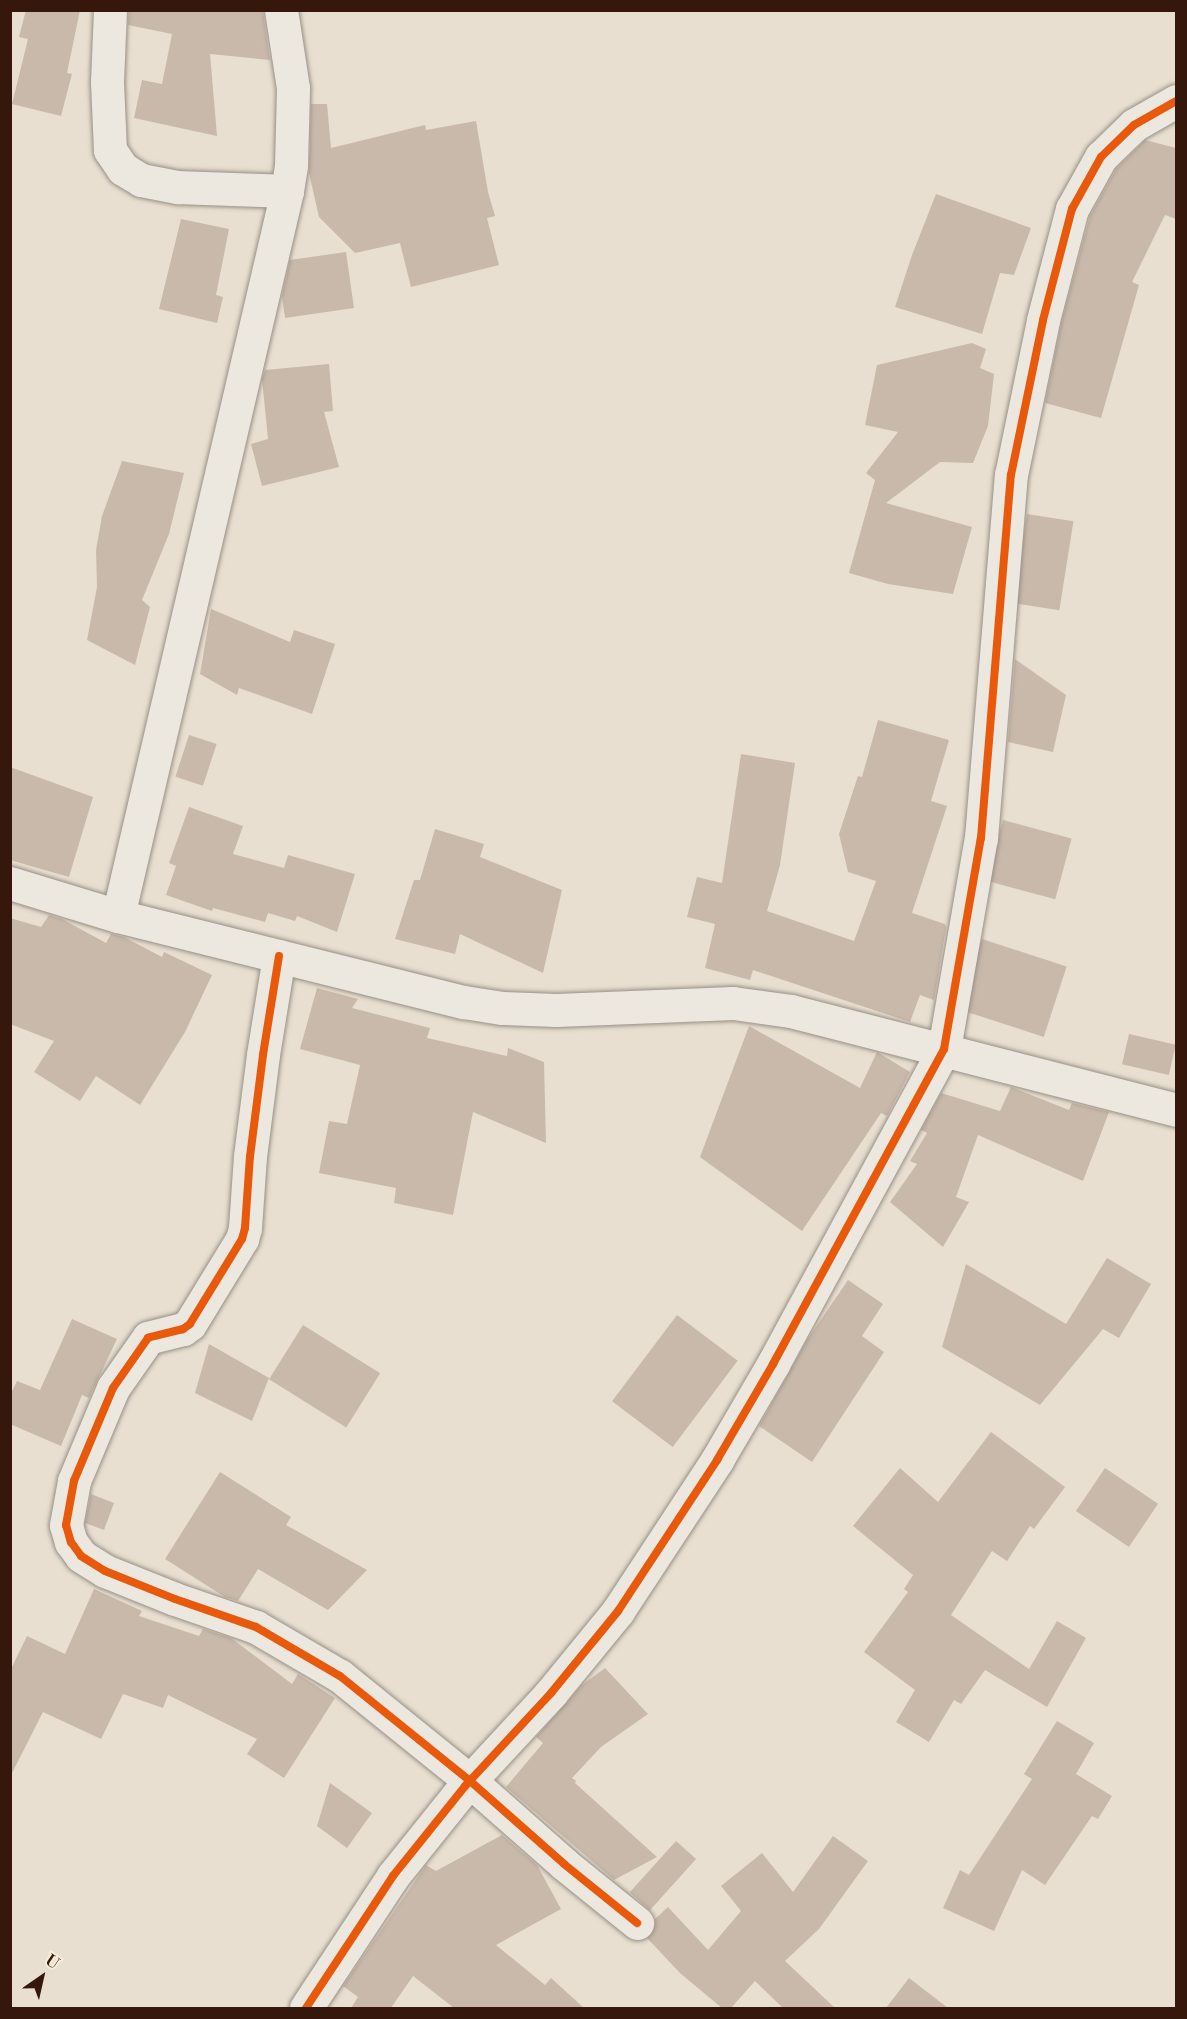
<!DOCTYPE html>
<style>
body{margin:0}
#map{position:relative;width:1187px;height:2019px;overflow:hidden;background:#e8dfd0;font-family:"Libre Bodoni",serif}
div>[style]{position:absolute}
.building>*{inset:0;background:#c9b9aa;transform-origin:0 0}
.roads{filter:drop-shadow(0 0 2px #988f85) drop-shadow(0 0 2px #988f85)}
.minor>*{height:33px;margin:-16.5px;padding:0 16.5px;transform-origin:16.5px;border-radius:16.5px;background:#ece8e0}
.cycleway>*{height:8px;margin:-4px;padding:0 4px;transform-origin:4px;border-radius:4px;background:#e8590c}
span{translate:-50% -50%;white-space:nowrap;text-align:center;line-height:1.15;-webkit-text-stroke:4.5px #f7ecd9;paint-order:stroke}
.frame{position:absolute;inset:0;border:12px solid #35170b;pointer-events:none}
.north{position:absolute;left:12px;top:1947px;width:60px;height:60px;-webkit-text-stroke:4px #f7ecd9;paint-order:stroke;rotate:34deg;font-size:16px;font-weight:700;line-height:24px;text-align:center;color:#35170b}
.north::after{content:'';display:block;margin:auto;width:21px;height:27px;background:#35170b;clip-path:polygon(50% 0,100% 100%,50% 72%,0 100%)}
</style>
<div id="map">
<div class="building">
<i style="clip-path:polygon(26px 10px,80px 10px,67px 73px,72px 74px,61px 116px,12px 104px,28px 39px,19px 37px)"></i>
<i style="clip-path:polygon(129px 10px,263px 12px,270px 60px,210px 54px,217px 136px,134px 118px,142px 80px,162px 84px,172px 34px,128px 25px)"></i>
<i style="clip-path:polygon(311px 104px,327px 104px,331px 148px,425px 125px,426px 130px,476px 121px,488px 192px,495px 216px,487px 218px,499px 265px,411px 287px,400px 243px,355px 253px,319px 217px,309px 173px)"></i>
<i style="clip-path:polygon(1145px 140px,1176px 148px,1176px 219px,1165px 215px,1132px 282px,1139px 285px,1101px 418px,1045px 403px,1061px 324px,1090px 216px,1116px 169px)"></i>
<i style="clip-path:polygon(936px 194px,1031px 228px,1014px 275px,1000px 273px,982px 334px,895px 307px,912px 255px)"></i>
<i style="clip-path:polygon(181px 219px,229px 229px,216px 295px,223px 297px,217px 323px,159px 309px)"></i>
<i style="clip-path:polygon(346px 252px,354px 308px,285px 318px,282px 296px,290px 260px)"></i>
<i style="clip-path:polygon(972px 343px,986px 349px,980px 368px,994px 374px,988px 426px,973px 463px,940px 462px,886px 503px,972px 527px,953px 594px,888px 584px,849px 573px,875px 480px,866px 473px,898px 432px,865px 425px,877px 365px)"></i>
<i style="clip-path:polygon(329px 364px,333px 411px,324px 412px,339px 467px,262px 486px,251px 444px,268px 439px,262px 379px,265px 370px)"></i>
<i style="clip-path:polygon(122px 461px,184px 473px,169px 534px,142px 600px,150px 607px,135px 665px,87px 640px,97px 587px,96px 550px,102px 516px)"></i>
<i style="left:1027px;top:514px;width:47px;height:90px;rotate:9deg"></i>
<i style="clip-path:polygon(211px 609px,290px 642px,294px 630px,335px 644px,312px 714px,239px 688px,237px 695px,200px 674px)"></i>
<i style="clip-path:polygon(1015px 659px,1066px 695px,1053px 752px,1008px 742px)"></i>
<i style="clip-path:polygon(878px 720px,949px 740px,931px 801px,947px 806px,912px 913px,945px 924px,946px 928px,934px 1000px,920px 995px,910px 1022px,753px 970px,750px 980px,705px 968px,715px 924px,687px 917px,697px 877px,722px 883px,741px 754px,795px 763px,780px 865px,767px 911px,854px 941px,876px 881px,848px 872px,839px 834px,858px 776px,862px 777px)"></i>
<i style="left:189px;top:735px;width:29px;height:44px;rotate:18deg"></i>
<i style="clip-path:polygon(10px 767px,93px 797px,69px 877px,10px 860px)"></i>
<i style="clip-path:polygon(189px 807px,243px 826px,233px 854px,284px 868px,288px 855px,355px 874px,337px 932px,297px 916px,295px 921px,268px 913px,265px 922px,213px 908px,212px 911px,166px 895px,176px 866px,169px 863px)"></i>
<i style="left:1003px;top:820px;width:71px;height:63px;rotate:15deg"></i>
<i style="clip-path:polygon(435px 829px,484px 844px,480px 857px,562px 890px,543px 973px,460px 934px,455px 954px,395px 939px,414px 880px,420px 880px)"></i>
<i style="clip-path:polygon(49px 915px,62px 919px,106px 943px,111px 934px,124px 937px,162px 957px,164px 952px,212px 975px,185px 1032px,140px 1105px,96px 1076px,80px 1101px,34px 1072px,54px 1041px,10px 1024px,10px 918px,41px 927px)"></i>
<i style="left:982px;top:939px;width:89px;height:74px;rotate:18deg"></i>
<i style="clip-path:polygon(317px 988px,358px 999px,352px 1008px,430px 1028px,427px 1038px,507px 1056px,508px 1048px,544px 1062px,546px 1143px,473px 1112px,453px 1215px,394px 1203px,396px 1188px,319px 1173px,329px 1121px,347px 1124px,360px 1065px,300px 1049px)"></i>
<i style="clip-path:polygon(749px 1026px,860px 1088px,877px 1052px,910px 1072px,887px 1116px,881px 1113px,802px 1231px,700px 1157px)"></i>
<i style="left:1129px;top:1034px;width:48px;height:31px;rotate:13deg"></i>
<i style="clip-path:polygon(1011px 1087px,1069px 1110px,1072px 1103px,1109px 1112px,1083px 1181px,978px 1135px,956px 1197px,969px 1202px,943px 1247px,890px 1202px,917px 1164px,910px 1161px,927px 1133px,921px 1130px,941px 1093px,1000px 1111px)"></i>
<i style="clip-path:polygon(1107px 1258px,1151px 1284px,1119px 1338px,1103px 1329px,1040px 1405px,942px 1347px,966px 1264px,1066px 1324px)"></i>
<i style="clip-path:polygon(848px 1280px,883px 1304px,862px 1336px,884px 1352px,812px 1462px,759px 1426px,807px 1340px)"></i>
<i style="left:677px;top:1315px;width:76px;height:108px;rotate:37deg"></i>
<i style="clip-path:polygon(72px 1319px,117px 1339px,89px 1398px,82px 1395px,61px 1446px,10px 1424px,10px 1395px,17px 1381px,40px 1390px)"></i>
<i style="left:303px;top:1325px;width:91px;height:64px;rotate:32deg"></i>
<i style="clip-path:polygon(209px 1344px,269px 1378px,252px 1421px,195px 1393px)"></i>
<i style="clip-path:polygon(991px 1432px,1065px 1487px,1034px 1529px,1030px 1526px,1007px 1561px,992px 1551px,951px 1615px,1029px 1669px,1057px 1621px,1086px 1638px,1047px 1707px,985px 1670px,961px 1704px,954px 1700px,929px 1742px,896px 1722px,915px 1690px,864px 1652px,908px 1592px,904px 1589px,913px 1575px,853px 1526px,900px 1468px,938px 1502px)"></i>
<i style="left:1105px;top:1468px;width:64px;height:52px;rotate:34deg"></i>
<i style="clip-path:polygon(220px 1472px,291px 1517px,286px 1525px,367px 1570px,328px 1610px,258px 1569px,238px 1601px,225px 1597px,165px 1559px)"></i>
<i style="clip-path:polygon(91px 1494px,114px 1503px,104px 1530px,85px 1523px)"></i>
<i style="clip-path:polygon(94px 1589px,142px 1611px,139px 1616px,199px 1636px,203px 1629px,231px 1638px,292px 1684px,298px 1674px,335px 1698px,284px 1778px,247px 1754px,257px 1739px,168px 1695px,163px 1708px,123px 1694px,101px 1739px,43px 1712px,10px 1777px,10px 1671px,27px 1636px,65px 1654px)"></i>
<i style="clip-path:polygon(605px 1668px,648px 1714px,601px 1747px,572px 1778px,576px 1781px,575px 1783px,657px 1857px,614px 1880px,506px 1787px,543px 1743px,536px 1737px,582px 1685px)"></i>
<i style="clip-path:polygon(1057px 1721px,1094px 1743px,1076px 1774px,1112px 1796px,1098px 1819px,1092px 1816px,1045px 1885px,1022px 1870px,994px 1931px,943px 1908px,960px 1870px,969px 1875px,1032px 1779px,1024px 1774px)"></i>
<i style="clip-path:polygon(330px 1783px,372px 1813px,347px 1848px,317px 1826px)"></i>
<i style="clip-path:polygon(502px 1835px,537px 1865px,561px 1909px,496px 1945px,545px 1985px,551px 1978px,584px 2008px,454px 2008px,413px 1976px,391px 2008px,351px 2008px,358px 1997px,343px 1986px,426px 1865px,436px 1871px)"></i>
<i style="clip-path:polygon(833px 1836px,868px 1861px,819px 1929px,785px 1961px,835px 2008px,783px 2008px,755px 1981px,731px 2008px,722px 2008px,680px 1973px,647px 1938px,655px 1926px,655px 1919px,668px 1907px,708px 1950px,741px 1911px,721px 1886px,762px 1853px,793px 1892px)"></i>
<i style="left:676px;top:1841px;width:27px;height:69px;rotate:42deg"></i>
<i style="clip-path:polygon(909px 1978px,948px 2008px,886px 2008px)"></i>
</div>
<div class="roads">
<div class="minor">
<i style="left:110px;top:10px;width:72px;rotate:92.4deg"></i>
<i style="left:107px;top:82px;width:68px;rotate:87.5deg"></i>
<i style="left:110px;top:150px;width:23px;rotate:56deg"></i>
<i style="left:123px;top:169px;width:21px;rotate:31deg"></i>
<i style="left:141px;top:180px;width:38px;rotate:11deg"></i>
<i style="left:178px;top:187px;width:109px;rotate:2.1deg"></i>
<i style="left:10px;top:883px;width:113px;rotate:17deg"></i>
<i style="left:118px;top:916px;width:357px;rotate:14deg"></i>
<i style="left:464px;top:1002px;width:39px;rotate:9deg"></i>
<i style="left:503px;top:1008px;width:53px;rotate:2.2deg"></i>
<i style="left:556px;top:1010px;width:177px;rotate:-2.3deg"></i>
<i style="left:733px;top:1003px;width:59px;rotate:7.9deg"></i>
<i style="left:791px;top:1011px;width:398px;rotate:14.4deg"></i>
<i style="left:118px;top:916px;width:744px;rotate:-76.88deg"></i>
<i style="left:287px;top:191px;width:26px;rotate:-81deg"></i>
<i style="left:291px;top:165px;width:77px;rotate:-88.5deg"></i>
<i style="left:293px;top:88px;width:79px;rotate:-98.7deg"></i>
<i style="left:279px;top:956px;width:100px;rotate:99.2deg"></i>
<i style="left:263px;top:1055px;width:102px;rotate:97.3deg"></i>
<i style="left:250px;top:1156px;width:72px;rotate:94deg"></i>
<i style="left:245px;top:1228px;width:11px;rotate:105deg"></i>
<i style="left:242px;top:1239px;width:100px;rotate:121.5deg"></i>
<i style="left:190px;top:1324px;width:9px;rotate:144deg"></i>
<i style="left:183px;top:1329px;width:36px;rotate:166deg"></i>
<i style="left:148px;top:1338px;width:61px;rotate:125deg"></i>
<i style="left:113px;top:1388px;width:101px;rotate:112.8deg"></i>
<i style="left:74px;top:1481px;width:45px;rotate:100.3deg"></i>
<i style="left:66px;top:1525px;width:18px;rotate:74deg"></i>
<i style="left:71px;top:1542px;width:17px;rotate:54deg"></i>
<i style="left:81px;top:1556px;width:28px;rotate:32deg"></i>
<i style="left:105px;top:1571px;width:75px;rotate:21.8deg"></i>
<i style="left:175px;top:1599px;width:86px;rotate:19.1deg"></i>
<i style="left:256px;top:1627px;width:97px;rotate:30.3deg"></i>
<i style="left:340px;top:1676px;width:167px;rotate:38.9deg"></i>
<i style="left:470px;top:1781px;width:125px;rotate:41.4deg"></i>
<i style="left:564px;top:1864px;width:94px;rotate:38.9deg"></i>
<i style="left:306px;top:2008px;width:158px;rotate:-56.6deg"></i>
<i style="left:393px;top:1876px;width:115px;rotate:-51.3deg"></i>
<i style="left:465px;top:1786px;width:127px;rotate:-47.2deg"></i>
<i style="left:551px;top:1693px;width:106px;rotate:-50.7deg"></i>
<i style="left:618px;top:1611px;width:181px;rotate:-56.7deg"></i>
<i style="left:717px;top:1460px;width:111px;rotate:-59.7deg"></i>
<i style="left:773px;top:1364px;width:358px;rotate:-61.5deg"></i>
<i style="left:944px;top:1049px;width:214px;rotate:-80.1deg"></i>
<i style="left:981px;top:838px;width:364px;rotate:-85.3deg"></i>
<i style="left:1011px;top:475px;width:158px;rotate:-78.3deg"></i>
<i style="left:1043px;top:320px;width:115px;rotate:-75.4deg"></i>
<i style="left:1072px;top:209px;width:60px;rotate:-60.9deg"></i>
<i style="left:1101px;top:157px;width:46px;rotate:-44.1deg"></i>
<i style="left:1134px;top:125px;width:48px;rotate:-29.7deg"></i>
</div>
</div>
<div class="cycleway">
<i style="left:279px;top:956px;width:100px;rotate:99.2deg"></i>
<i style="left:263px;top:1055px;width:102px;rotate:97.3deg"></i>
<i style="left:250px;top:1156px;width:72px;rotate:94deg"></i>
<i style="left:245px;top:1228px;width:11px;rotate:105deg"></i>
<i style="left:242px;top:1239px;width:100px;rotate:121.5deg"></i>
<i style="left:190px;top:1324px;width:9px;rotate:144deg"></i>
<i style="left:183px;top:1329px;width:36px;rotate:166deg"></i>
<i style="left:148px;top:1338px;width:61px;rotate:125deg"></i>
<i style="left:113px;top:1388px;width:101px;rotate:112.8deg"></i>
<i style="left:74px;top:1481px;width:45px;rotate:100.3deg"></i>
<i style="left:66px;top:1525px;width:18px;rotate:74deg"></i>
<i style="left:71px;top:1542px;width:17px;rotate:54deg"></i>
<i style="left:81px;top:1556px;width:28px;rotate:32deg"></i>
<i style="left:105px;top:1571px;width:75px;rotate:21.8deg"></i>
<i style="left:175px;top:1599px;width:86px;rotate:19.1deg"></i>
<i style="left:256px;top:1627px;width:97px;rotate:30.3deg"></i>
<i style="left:340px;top:1676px;width:167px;rotate:38.9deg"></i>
<i style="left:470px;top:1781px;width:125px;rotate:41.4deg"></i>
<i style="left:564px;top:1864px;width:94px;rotate:38.9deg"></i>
<i style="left:306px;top:2008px;width:158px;rotate:-56.6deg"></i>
<i style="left:393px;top:1876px;width:115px;rotate:-51.3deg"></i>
<i style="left:465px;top:1786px;width:127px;rotate:-47.2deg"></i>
<i style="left:551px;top:1693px;width:106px;rotate:-50.7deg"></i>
<i style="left:618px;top:1611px;width:181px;rotate:-56.7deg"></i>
<i style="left:717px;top:1460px;width:111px;rotate:-59.7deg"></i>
<i style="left:773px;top:1364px;width:358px;rotate:-61.5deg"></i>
<i style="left:944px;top:1049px;width:214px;rotate:-80.1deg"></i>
<i style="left:981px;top:838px;width:364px;rotate:-85.3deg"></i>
<i style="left:1011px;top:475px;width:158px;rotate:-78.3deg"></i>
<i style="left:1043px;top:320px;width:115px;rotate:-75.4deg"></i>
<i style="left:1072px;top:209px;width:60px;rotate:-60.9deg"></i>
<i style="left:1101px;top:157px;width:46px;rotate:-44.1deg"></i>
<i style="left:1134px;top:125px;width:48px;rotate:-29.7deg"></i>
</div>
<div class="frame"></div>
<div class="north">U</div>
</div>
